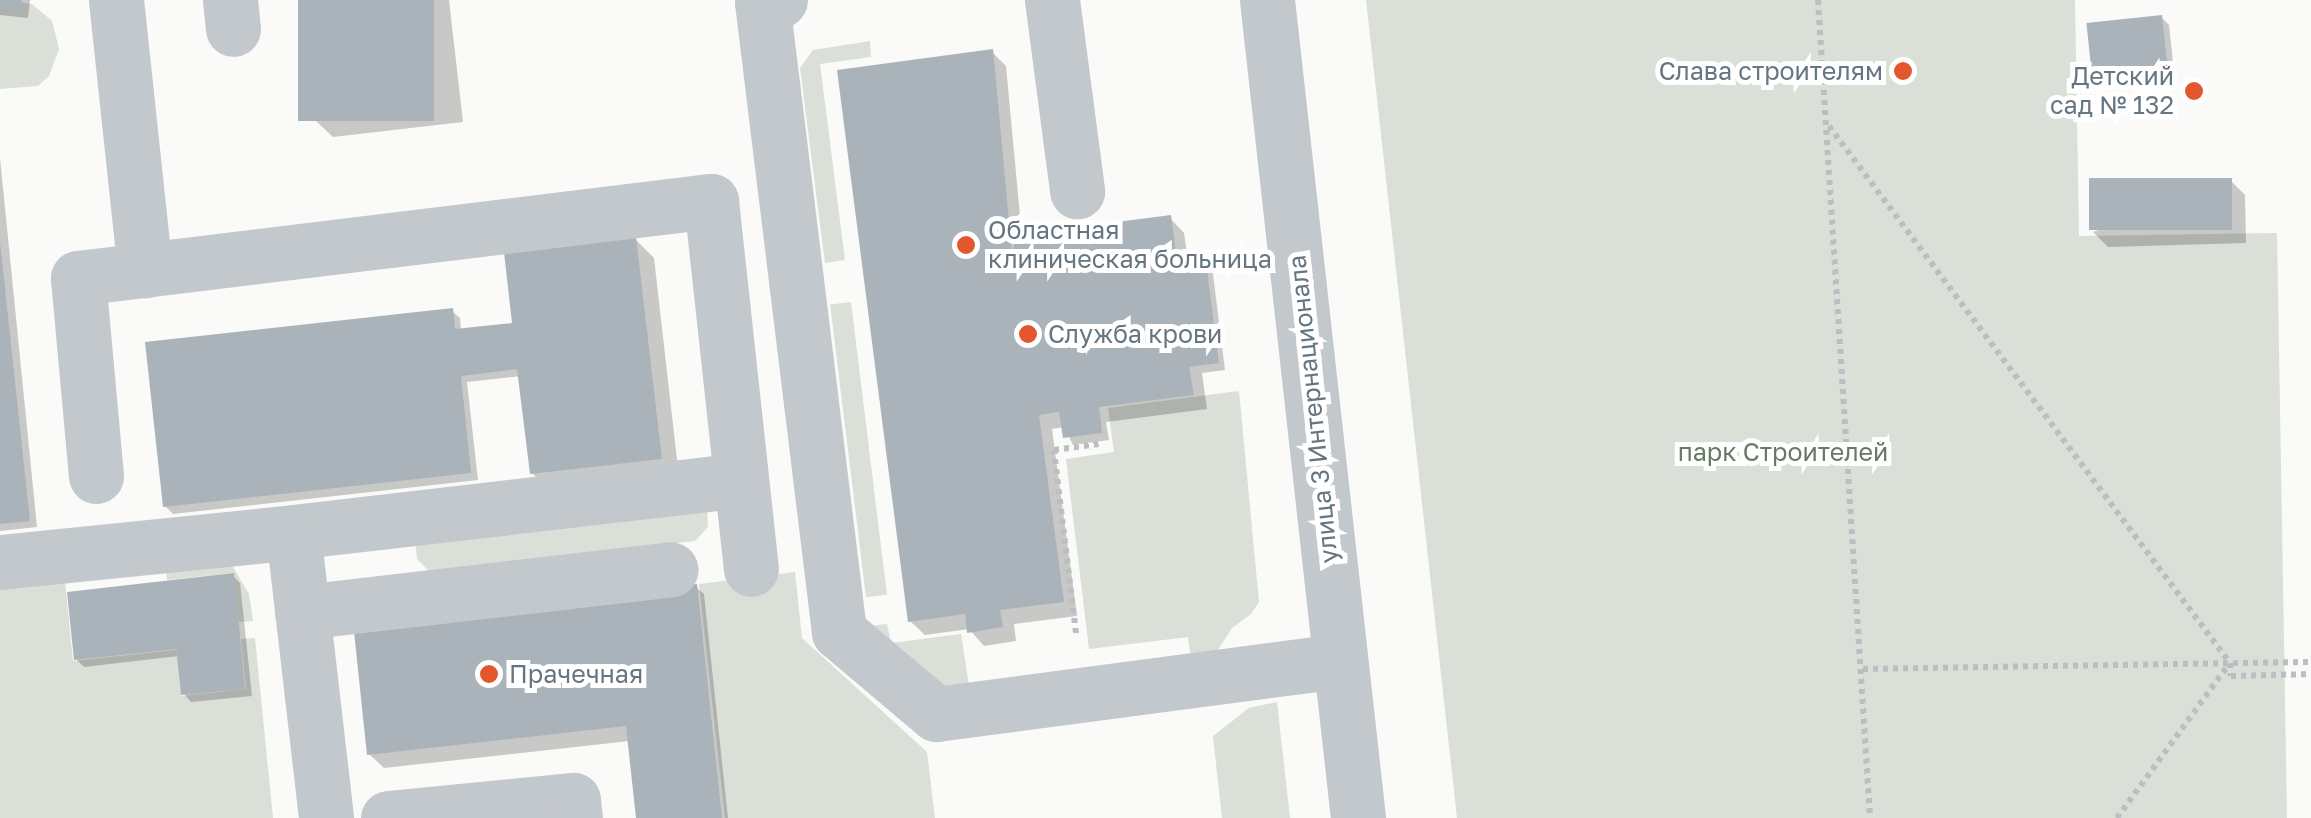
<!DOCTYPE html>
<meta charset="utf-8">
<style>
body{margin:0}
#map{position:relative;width:2311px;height:818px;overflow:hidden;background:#fafaf8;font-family:"Golos Text",sans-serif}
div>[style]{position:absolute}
.green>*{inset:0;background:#dadfd7;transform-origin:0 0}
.shadow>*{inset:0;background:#0003}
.building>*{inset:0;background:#aab3b9;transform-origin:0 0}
.path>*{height:6px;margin-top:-3px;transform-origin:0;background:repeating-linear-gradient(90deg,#bbbfc2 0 5px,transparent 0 10px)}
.minor>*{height:55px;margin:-27.5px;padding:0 27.5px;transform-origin:27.5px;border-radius:27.5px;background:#c3c8cc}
.dots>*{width:28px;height:28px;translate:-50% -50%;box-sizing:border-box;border:5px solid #fff;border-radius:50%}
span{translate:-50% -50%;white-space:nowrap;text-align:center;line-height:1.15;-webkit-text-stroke:10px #fff;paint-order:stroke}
.poi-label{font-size:25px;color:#657683}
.right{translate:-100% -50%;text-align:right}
.left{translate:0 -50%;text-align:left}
.street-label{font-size:25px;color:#657683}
.park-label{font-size:25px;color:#687a64}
</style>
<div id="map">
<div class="green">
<i style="clip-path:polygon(0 0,32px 4px,52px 21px,59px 49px,49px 76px,38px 86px,0 89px)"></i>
<i style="clip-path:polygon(1366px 0,2075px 0,2079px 236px,2277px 233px,2287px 818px,1457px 818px)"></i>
<i style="clip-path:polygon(870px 41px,871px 57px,820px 64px,845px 260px,825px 263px,800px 68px,813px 50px)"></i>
<i style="left:851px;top:302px;width:295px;height:21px;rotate:83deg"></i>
<i style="clip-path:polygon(1239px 391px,1259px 602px,1251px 614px,1232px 628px,1216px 653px,1191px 658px,1188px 637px,1089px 649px,1066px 459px,1114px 452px,1108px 408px)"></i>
<i style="clip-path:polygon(707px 506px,708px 527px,695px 541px,429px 571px,417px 559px,415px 539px)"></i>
<i style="clip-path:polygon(230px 562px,249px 594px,253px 621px,239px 622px,233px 573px,167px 580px,166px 570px)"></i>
<i style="clip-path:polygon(795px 572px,802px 638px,927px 752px,935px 818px,725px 818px,699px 584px)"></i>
<i style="clip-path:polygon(0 575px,65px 581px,73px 661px,176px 650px,181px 696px,246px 689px,241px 639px,255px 638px,273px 818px,0 818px)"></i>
<i style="clip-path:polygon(887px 624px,891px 643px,961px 634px,969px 685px,946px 686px,924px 676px,870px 626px)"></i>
<i style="clip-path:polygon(1277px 702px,1290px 818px,1222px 818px,1213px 736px,1249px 708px)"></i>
</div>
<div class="shadow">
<i style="clip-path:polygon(0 0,30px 0,28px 18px,0 15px)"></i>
<i style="clip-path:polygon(300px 0,449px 0,463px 122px,333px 137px,314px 119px)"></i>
<i style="clip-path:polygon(2161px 17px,2169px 25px,2175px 80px,2105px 89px,2097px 81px)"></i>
<i style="clip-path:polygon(992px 52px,1006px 66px,1022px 237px,1170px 218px,1184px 233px,1188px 260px,1204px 258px,1212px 266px,1225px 370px,1202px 373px,1207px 409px,1106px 422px,1109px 440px,1073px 445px,1064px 427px,1052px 429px,1077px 616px,1014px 624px,1016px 641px,984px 646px,969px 629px,925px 635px,910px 621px)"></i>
<i style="clip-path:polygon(0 158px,37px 527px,0 531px)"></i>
<i style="clip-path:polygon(2231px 181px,2245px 195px,2246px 243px,2108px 247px,2093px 232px)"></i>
<i style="clip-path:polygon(635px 239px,654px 258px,679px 477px,551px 492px,532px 473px,521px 376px,467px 382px,478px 480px,173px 514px,165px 506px,452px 311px,460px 318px,461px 331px,515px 325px)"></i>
<i style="clip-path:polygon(233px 576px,240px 583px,252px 696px,191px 702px,184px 694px,179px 656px,84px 667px,76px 659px)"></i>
<i style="clip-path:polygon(696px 587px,704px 594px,728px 818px,639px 818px,630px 741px,384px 768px,369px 754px)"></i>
</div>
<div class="building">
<i style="clip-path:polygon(0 0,22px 0,21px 12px,0 9px)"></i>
<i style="left:298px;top:0;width:136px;height:121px"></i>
<i style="left:2162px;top:15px;width:58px;height:76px;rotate:84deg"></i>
<i style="clip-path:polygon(993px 49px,1012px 253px,1017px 235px,1171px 215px,1177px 260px,1205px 255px,1219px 363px,1189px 367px,1194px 395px,1099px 407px,1102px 433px,1063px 438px,1059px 412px,1039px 415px,1064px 602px,1000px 610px,1003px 627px,967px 633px,965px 614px,908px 622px,837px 70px)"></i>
<i style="left:2232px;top:178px;width:52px;height:143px;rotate:90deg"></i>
<i style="clip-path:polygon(636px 237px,662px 459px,530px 474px,517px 369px,461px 376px,471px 473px,163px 507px,145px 342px,453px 308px,455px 329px,512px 323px,504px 252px)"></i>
<i style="clip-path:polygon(0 242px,30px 521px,0 524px)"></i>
<i style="clip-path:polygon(234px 573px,245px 689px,181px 695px,176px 649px,74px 660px,67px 592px)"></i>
<i style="clip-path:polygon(697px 584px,722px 818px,636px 818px,626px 726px,367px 755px,353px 622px)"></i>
</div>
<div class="path">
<i style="left:1818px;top:0;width:820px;rotate:86.36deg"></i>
<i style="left:1829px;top:126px;width:670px;rotate:53.25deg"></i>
<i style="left:2230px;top:663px;width:13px;rotate:86deg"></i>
<i style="left:2231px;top:676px;width:80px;rotate:-1.4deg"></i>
<i style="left:1076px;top:633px;width:184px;rotate:-96.9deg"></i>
<i style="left:1054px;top:450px;width:45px;rotate:-7.6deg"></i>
<i style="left:1863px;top:669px;width:448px;rotate:-0.9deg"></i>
<i style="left:2117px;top:818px;width:190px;rotate:-54deg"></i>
</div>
<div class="minor">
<i style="left:116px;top:0;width:272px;rotate:83.9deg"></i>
<i style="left:230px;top:0;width:29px;rotate:84deg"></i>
<i style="left:780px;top:0;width:18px;rotate:174deg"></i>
<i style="left:762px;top:2px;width:635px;rotate:83.03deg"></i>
<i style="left:839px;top:632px;width:127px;rotate:40.2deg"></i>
<i style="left:936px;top:714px;width:407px;rotate:-7.5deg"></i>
<i style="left:1052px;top:0;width:193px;rotate:82.5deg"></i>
<i style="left:1267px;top:0;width:823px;rotate:83.65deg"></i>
<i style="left:96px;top:476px;width:199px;rotate:-95.2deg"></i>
<i style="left:78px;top:278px;width:638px;rotate:-6.94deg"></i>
<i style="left:711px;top:201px;width:370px;rotate:83.8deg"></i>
<i style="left:293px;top:532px;width:451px;rotate:-6.6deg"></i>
<i style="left:0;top:562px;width:295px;rotate:-5.8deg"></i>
<i style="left:293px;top:532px;width:288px;rotate:83.4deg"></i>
<i style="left:302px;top:612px;width:371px;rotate:-6.6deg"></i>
<i style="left:388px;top:818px;width:186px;rotate:-5.6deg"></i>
<i style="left:573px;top:800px;width:18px;rotate:84deg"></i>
</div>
<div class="dots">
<i style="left:1903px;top:71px;background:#e4572e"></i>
<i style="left:2194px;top:91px;background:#e4572e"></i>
<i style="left:966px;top:245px;background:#e4572e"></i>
<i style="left:1028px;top:334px;background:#e4572e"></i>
<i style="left:489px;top:674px;background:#e4572e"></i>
</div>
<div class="poi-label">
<span class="right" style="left:1883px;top:71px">Слава строителям</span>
<span class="right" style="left:2174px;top:91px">Детский<br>сад № 132</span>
<span class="left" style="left:988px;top:245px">Областная<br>клиническая больница</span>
<span class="left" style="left:1048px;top:334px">Служба крови</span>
<span class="left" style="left:509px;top:674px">Прачечная</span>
</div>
<div class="street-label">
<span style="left:1313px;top:409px;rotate:-96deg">улица 3 Интернационала</span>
</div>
<div class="park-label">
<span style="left:1783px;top:452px">парк Строителей</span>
</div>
</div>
